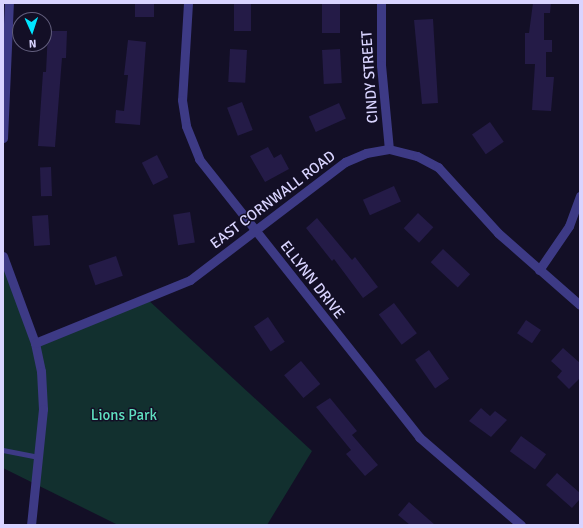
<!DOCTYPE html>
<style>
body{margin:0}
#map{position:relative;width:583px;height:528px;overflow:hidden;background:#130f26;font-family:Signika,sans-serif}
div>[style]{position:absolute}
.green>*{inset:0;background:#12302f}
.building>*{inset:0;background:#241b47;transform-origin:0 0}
.lane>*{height:4.5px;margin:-2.25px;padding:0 2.25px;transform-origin:2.25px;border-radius:2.25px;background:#3d3a85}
.street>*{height:9px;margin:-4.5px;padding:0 4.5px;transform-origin:4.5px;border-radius:4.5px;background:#3d3a85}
span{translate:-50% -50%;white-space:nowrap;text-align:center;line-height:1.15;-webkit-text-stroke:3px #130f26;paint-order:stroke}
.street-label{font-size:15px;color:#d9d4ff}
.park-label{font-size:15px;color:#5fe0c0}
.frame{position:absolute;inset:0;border:4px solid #d9d4ff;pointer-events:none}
.north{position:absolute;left:12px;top:12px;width:40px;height:40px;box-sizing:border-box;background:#130f26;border:1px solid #625e7d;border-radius:50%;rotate:177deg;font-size:11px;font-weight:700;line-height:16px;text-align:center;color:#d9d4ff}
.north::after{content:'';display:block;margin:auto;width:14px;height:18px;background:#00e5ff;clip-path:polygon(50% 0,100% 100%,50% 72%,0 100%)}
</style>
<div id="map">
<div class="green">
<i style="clip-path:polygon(3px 271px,7px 271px,35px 343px,146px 298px,312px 451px,267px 525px,118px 525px,3px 468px)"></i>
</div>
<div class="building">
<i style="left:135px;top:3px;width:19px;height:14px"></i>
<i style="left:234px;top:3px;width:17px;height:28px"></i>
<i style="left:322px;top:3px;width:18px;height:30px"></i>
<i style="clip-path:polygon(533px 3px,551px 3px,550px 13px,544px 13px,544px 40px,552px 40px,552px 52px,546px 52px,546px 77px,554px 77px,551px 111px,532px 110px,535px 64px,525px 64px,525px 33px,529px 33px)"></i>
<i style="clip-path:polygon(433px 19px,438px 103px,422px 104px,414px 20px)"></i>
<i style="clip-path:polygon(48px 31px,67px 31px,66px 58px,62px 58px,55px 147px,38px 146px,43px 72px,46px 72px)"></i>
<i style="clip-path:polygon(128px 40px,146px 42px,140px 125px,115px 123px,116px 110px,124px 111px,128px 75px,124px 75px)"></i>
<i style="left:230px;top:49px;width:17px;height:33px;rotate:3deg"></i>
<i style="left:340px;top:49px;width:34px;height:18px;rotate:87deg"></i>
<i style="left:242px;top:102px;width:30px;height:16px;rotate:69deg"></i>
<i style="left:339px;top:103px;width:17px;height:33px;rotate:66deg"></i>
<i style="left:490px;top:122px;width:24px;height:22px;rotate:55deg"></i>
<i style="clip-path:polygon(268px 147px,274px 158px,281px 154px,289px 169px,265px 182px,250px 156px)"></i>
<i style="left:157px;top:155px;width:25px;height:17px;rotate:63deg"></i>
<i style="left:51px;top:167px;width:29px;height:11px;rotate:88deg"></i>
<i style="left:394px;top:186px;width:17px;height:34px;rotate:66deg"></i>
<i style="left:190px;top:212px;width:31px;height:17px;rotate:81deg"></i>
<i style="left:418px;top:213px;width:21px;height:21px;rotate:43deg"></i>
<i style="left:48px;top:215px;width:30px;height:16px;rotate:86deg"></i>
<i style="clip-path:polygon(317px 218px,352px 260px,355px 257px,378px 287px,363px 298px,334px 259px,332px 261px,306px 228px)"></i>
<i style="left:443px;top:249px;width:37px;height:18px;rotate:43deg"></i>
<i style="left:116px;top:256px;width:21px;height:29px;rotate:71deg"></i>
<i style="left:394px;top:303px;width:38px;height:19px;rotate:53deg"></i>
<i style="left:268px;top:317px;width:30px;height:17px;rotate:56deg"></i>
<i style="left:526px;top:320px;width:18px;height:16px;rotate:34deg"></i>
<i style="clip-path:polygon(563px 348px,580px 363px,580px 378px,569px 389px,557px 377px,562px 371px,551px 361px)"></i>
<i style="left:429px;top:350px;width:35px;height:17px;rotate:55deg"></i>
<i style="left:301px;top:361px;width:30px;height:22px;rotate:50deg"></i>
<i style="clip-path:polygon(330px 398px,357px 431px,352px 435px,378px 465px,365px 476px,346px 454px,351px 450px,316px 407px)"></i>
<i style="clip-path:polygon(481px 408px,490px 416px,495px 411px,507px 420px,491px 437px,469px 421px)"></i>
<i style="left:521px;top:436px;width:31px;height:19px;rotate:36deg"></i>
<i style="clip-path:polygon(557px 473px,580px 493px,580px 499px,572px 508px,546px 485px)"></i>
<i style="clip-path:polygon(409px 502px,435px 525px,410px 525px,398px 515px)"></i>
</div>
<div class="lane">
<i style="left:3px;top:450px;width:36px;rotate:11deg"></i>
</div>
<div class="street">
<i style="left:188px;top:3px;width:97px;rotate:93.5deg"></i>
<i style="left:182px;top:100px;width:26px;rotate:81deg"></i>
<i style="left:186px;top:126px;width:35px;rotate:68deg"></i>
<i style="left:199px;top:159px;width:355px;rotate:51.6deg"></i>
<i style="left:419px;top:437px;width:135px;rotate:40.8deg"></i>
<i style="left:381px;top:3px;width:62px;rotate:90deg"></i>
<i style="left:381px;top:65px;width:84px;rotate:84.6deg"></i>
<i style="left:3px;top:138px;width:135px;rotate:-87.5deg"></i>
<i style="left:3px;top:256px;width:93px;rotate:69.8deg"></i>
<i style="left:35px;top:343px;width:29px;rotate:78deg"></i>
<i style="left:41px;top:371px;width:38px;rotate:87deg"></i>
<i style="left:43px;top:409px;width:117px;rotate:95.9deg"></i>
<i style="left:539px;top:270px;width:53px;rotate:-55.7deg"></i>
<i style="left:569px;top:226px;width:32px;rotate:-70deg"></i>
<i style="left:35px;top:343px;width:167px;rotate:-22.1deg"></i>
<i style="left:190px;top:280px;width:195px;rotate:-37.3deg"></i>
<i style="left:345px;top:162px;width:23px;rotate:-23deg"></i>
<i style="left:366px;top:153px;width:23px;rotate:-10deg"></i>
<i style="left:389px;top:149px;width:29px;rotate:14deg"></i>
<i style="left:417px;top:156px;width:24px;rotate:28deg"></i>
<i style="left:438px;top:167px;width:89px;rotate:47.7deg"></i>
<i style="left:498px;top:233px;width:109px;rotate:41.3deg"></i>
</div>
<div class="street-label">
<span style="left:370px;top:77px;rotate:-94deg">CINDY STREET</span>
<span style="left:273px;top:200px;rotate:-37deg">EAST CORNWALL ROAD</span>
<span style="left:312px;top:280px;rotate:52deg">ELLYNN DRIVE</span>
</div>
<div class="park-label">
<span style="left:124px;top:416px">Lions Park</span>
</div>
<div class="frame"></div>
<div class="north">N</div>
</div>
